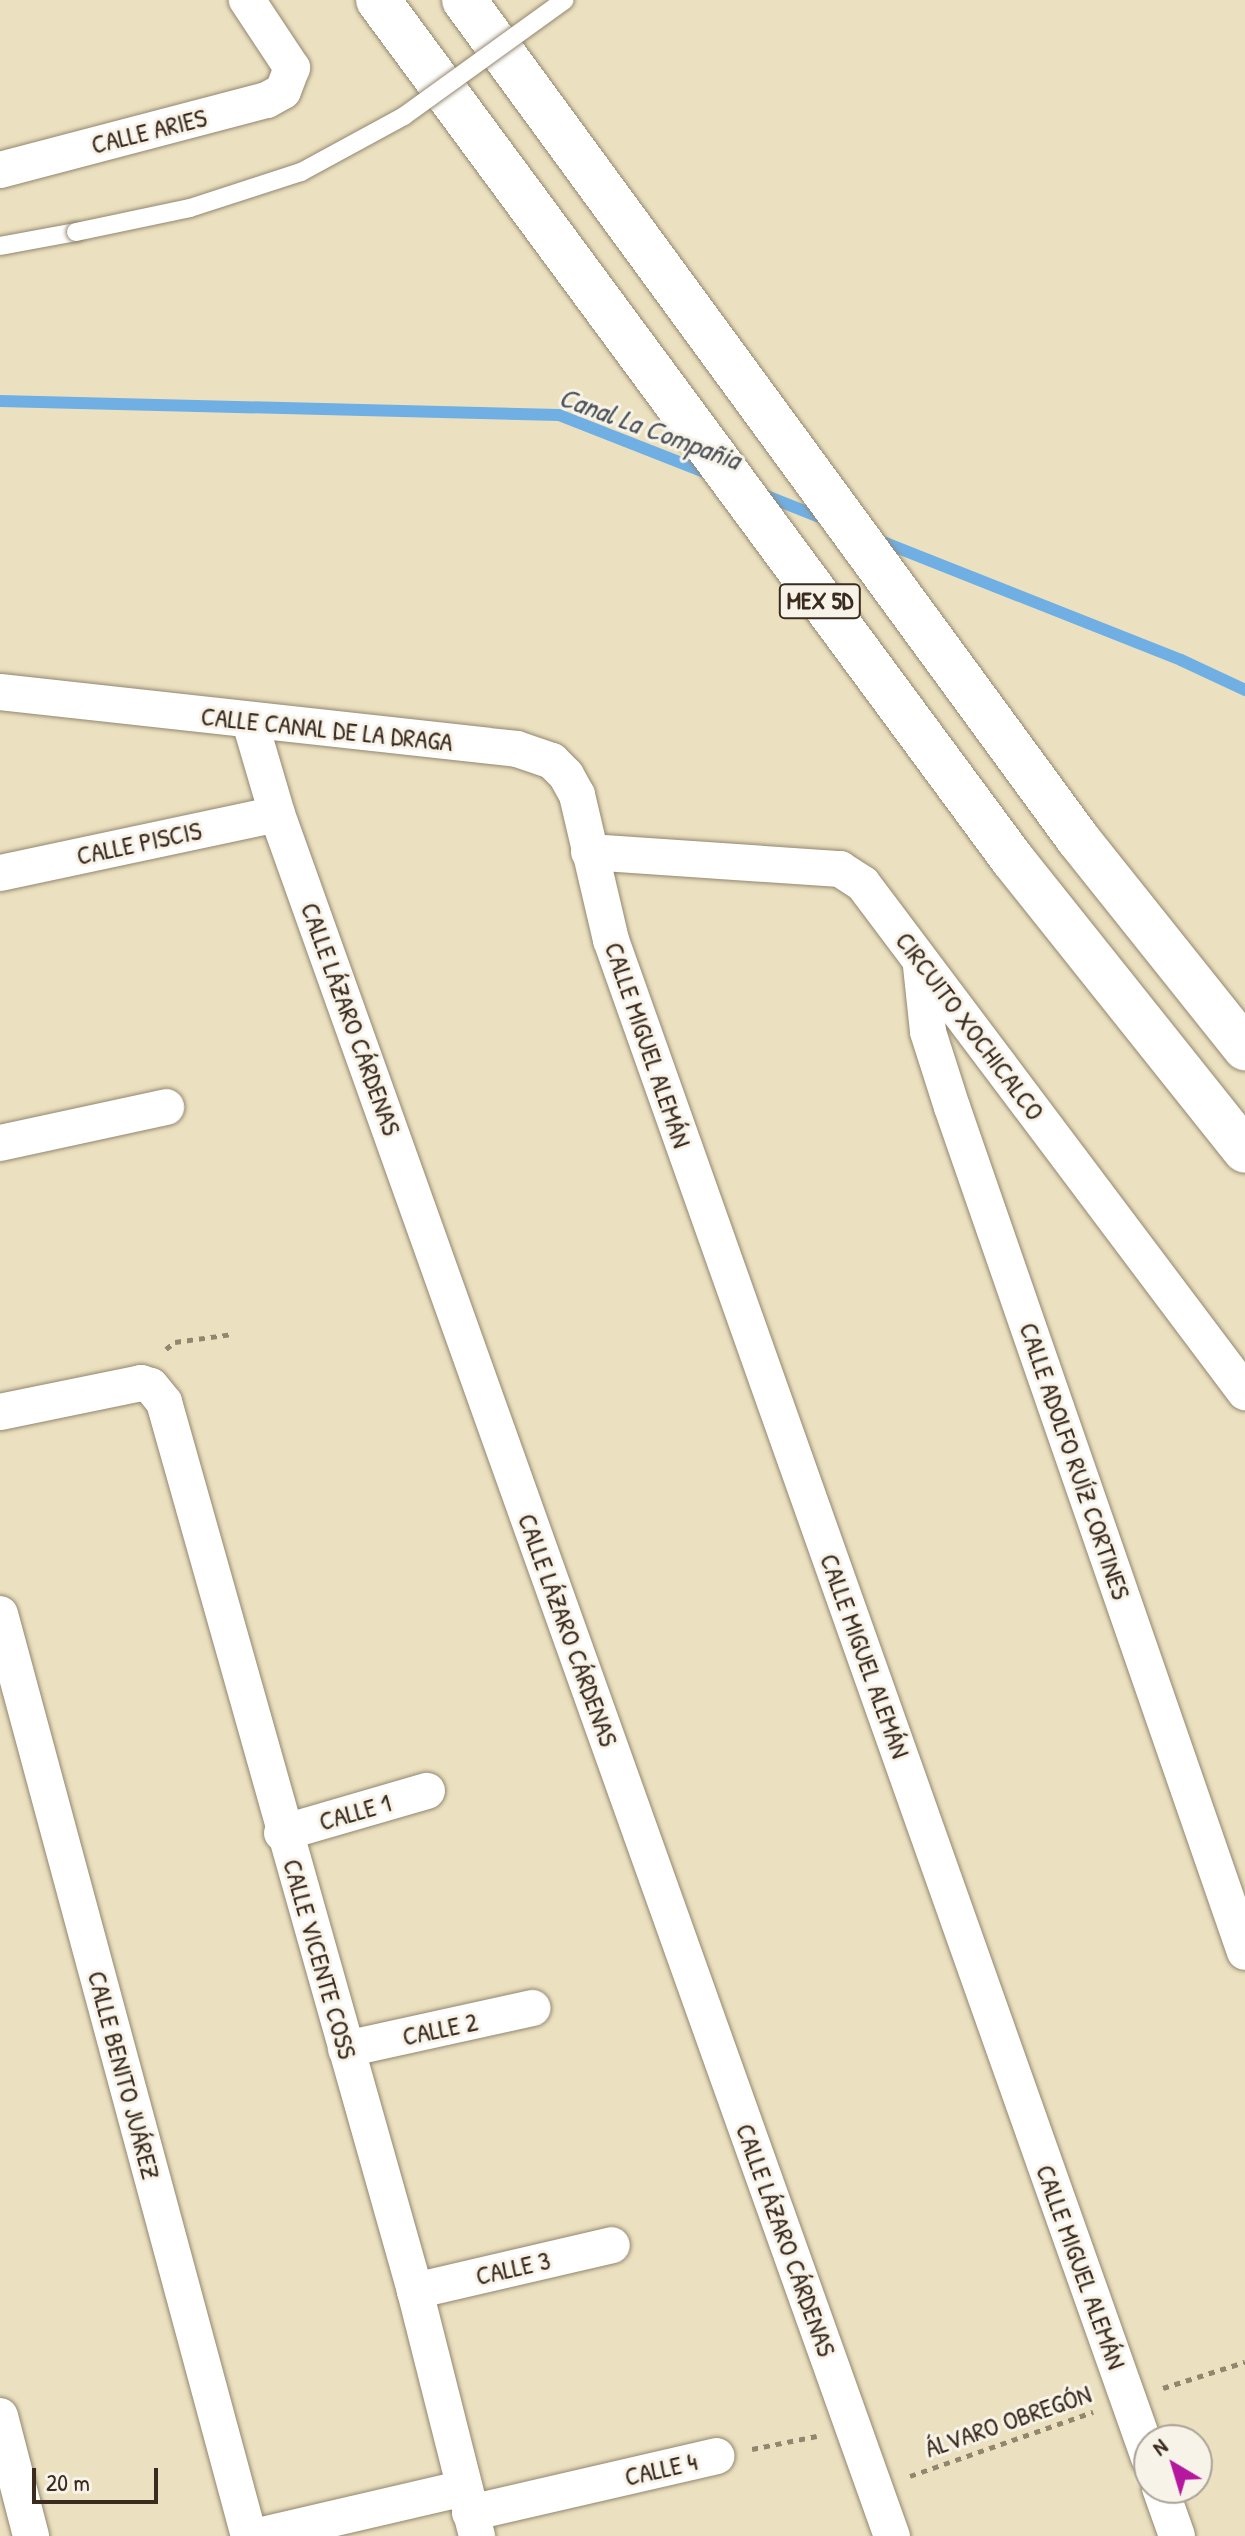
<!DOCTYPE html>
<meta charset="utf-8">
<style>
body{margin:0}
#map{position:relative;width:1245px;height:2536px;overflow:hidden;background:#ebe1c0;font-family:"Patrick Hand",sans-serif}
div>[style]{position:absolute}
.stream>*{height:12px;margin:-6px;padding:0 6px;transform-origin:6px;border-radius:6px;background:#70afe3}
.path>*{height:5px;margin-top:-2.5px;transform-origin:0;background:repeating-linear-gradient(90deg,#93866f 0 6px,transparent 0 12px)}
.roads{filter:drop-shadow(0 0 2px #93866f) drop-shadow(0 0 2px #93866f)}
.service>*{height:18px;margin:-9px;padding:0 9px;transform-origin:9px;border-radius:9px;background:#fff}
.minor>*{height:36px;margin:-18px;padding:0 18px;transform-origin:18px;border-radius:18px;background:#fff}
.motorway>*{height:44px;margin:-22px;padding:0 22px;transform-origin:22px;border-radius:22px;background:#fff}
.bridges{filter:drop-shadow(0 0 2px #93866f) drop-shadow(0 0 2px #93866f)}
.service-bridge>*{height:18px;margin:-9px;padding:0 9px;transform-origin:9px;border-radius:9px;background:#fff}
span{translate:-50% -50%;white-space:nowrap;text-align:center;line-height:1.15;-webkit-text-stroke:6px #f7f3e8;paint-order:stroke}
.shield-label span{padding:2px 6px;background:#f7f3e8;border:2px solid;border-radius:6px;-webkit-text-stroke-width:0}
.shield-label{font-size:24px;color:#3b2a1e;font-weight:700}
.street-label{font-size:26px;color:#3b2a1e}
.water-label{font-size:28px;color:#4b5259;font-style:italic}
.north{position:absolute;left:1133px;top:2424px;width:80px;height:80px;box-sizing:border-box;background:#f7f3e8;border:2px solid #aca397;border-radius:50%;rotate:322deg;font-size:22px;font-weight:700;line-height:32px;text-align:center;color:#3b2a1e}
.north::after{content:'';display:block;margin:auto;width:28px;height:36px;background:#b5179e;clip-path:polygon(50% 0,100% 100%,50% 72%,0 100%)}
.scale{position:absolute;left:32px;top:2468px;width:126px;height:36px;box-sizing:border-box;border:4px solid #3b2a1e;border-top:0;padding-left:10px;font-size:24px;line-height:28px;white-space:nowrap;color:#3b2a1e;-webkit-text-stroke:6px #f7f3e8;paint-order:stroke}
</style>
<div id="map">
<div class="stream">
<i style="left:0;top:401px;width:559px;rotate:1.43deg"></i>
<i style="left:559px;top:415px;width:164px;rotate:21.4deg"></i>
<i style="left:759px;top:493px;width:73px;rotate:21.7deg"></i>
<i style="left:878px;top:540px;width:326px;rotate:21.6deg"></i>
<i style="left:1181px;top:660px;width:71px;rotate:25.1deg"></i>
</div>
<div class="path">
<i style="left:166px;top:1349px;width:11px;rotate:-38deg"></i>
<i style="left:175px;top:1342px;width:59px;rotate:-7.9deg"></i>
<i style="left:1163px;top:2388px;width:86px;rotate:-17.6deg"></i>
<i style="left:752px;top:2449px;width:66px;rotate:-11.3deg"></i>
<i style="left:910px;top:2476px;width:194px;rotate:-19.3deg"></i>
</div>
<div class="roads">
<div class="service">
<i style="left:0;top:246px;width:77px;rotate:-10.4deg"></i>
</div>
<div class="minor">
<i style="left:0;top:170px;width:276px;rotate:-14.7deg"></i>
<i style="left:267px;top:100px;width:18px;rotate:-29deg"></i>
<i style="left:283px;top:91px;width:25px;rotate:-69deg"></i>
<i style="left:292px;top:68px;width:82px;rotate:-123.5deg"></i>
<i style="left:0;top:692px;width:520px;rotate:6.29deg"></i>
<i style="left:517px;top:749px;width:37px;rotate:19deg"></i>
<i style="left:552px;top:761px;width:20px;rotate:45deg"></i>
<i style="left:566px;top:775px;width:23px;rotate:61deg"></i>
<i style="left:577px;top:795px;width:149px;rotate:76.8deg"></i>
<i style="left:611px;top:940px;width:1611px;rotate:70.48deg"></i>
<i style="left:250px;top:722px;width:96px;rotate:73.6deg"></i>
<i style="left:277px;top:814px;width:1829px;rotate:70.35deg"></i>
<i style="left:589px;top:852px;width:252px;rotate:3.9deg"></i>
<i style="left:840px;top:869px;width:27px;rotate:33deg"></i>
<i style="left:863px;top:884px;width:636px;rotate:53.06deg"></i>
<i style="left:0;top:873px;width:283px;rotate:-12deg"></i>
<i style="left:921px;top:966px;width:66px;rotate:83.9deg"></i>
<i style="left:928px;top:1032px;width:79px;rotate:72.3deg"></i>
<i style="left:952px;top:1107px;width:894px;rotate:70.88deg"></i>
<i style="left:0;top:1143px;width:170px;rotate:-12.2deg"></i>
<i style="left:0;top:1412px;width:144px;rotate:-11.6deg"></i>
<i style="left:141px;top:1383px;width:10px;rotate:17deg"></i>
<i style="left:151px;top:1386px;width:21px;rotate:51deg"></i>
<i style="left:164px;top:1402px;width:924px;rotate:74.23deg"></i>
<i style="left:415px;top:2291px;width:253px;rotate:75.8deg"></i>
<i style="left:0;top:1614px;width:955px;rotate:74.89deg"></i>
<i style="left:282px;top:1833px;width:151px;rotate:-16.2deg"></i>
<i style="left:346px;top:2049px;width:191px;rotate:-12.4deg"></i>
<i style="left:415px;top:2291px;width:202px;rotate:-13.1deg"></i>
<i style="left:0;top:2416px;width:124px;rotate:75.5deg"></i>
<i style="left:1160px;top:2488px;width:51px;rotate:70.5deg"></i>
<i style="left:470px;top:2513px;width:253px;rotate:-13deg"></i>
<i style="left:258px;top:2536px;width:212px;rotate:-13.1deg"></i>
</div>
<div class="motorway">
<i style="left:378px;top:0;width:1069px;rotate:53.56deg"></i>
<i style="left:1013px;top:860px;width:372px;rotate:51.4deg"></i>
<i style="left:464px;top:0;width:1040px;rotate:53.8deg"></i>
<i style="left:1078px;top:839px;width:268px;rotate:51.4deg"></i>
</div>
</div>
<div class="bridges">
<div class="service-bridge">
<i style="left:76px;top:232px;width:116px;rotate:-11.9deg"></i>
<i style="left:190px;top:208px;width:117px;rotate:-18deg"></i>
<i style="left:301px;top:172px;width:117px;rotate:-28.5deg"></i>
<i style="left:404px;top:116px;width:198px;rotate:-35.8deg"></i>
</div>
</div>
<div class="shield-label">
<span style="left:820px;top:601px">MEX 5D</span>
</div>
<div class="street-label">
<span style="left:149px;top:131px;rotate:-14deg">CALLE ARIES</span>
<span style="left:327px;top:729px;rotate:6deg">CALLE CANAL DE LA DRAGA</span>
<span style="left:139px;top:843px;rotate:-12deg">CALLE PISCIS</span>
<span style="left:351px;top:1019px;rotate:70deg">CALLE LÁZARO CÁRDENAS</span>
<span style="left:970px;top:1026px;rotate:53deg">CIRCUITO XOCHICALCO</span>
<span style="left:648px;top:1045px;rotate:71deg">CALLE MIGUEL ALEMÁN</span>
<span style="left:1075px;top:1461px;rotate:71deg">CALLE ADOLFO RUÍZ CORTINES</span>
<span style="left:568px;top:1630px;rotate:70deg">CALLE LÁZARO CÁRDENAS</span>
<span style="left:865px;top:1656px;rotate:70deg">CALLE MIGUEL ALEMÁN</span>
<span style="left:355px;top:1812px;rotate:-16deg">CALLE 1</span>
<span style="left:320px;top:1959px;rotate:74deg">CALLE VICENTE COSS</span>
<span style="left:440px;top:2029px;rotate:-12deg">CALLE 2</span>
<span style="left:124px;top:2075px;rotate:75deg">CALLE BENITO JUÁREZ</span>
<span style="left:786px;top:2240px;rotate:70deg">CALLE LÁZARO CÁRDENAS</span>
<span style="left:1081px;top:2267px;rotate:70deg">CALLE MIGUEL ALEMÁN</span>
<span style="left:513px;top:2268px;rotate:-13deg">CALLE 3</span>
<span style="left:1008px;top:2421px;rotate:-19deg">ÁLVARO OBREGÓN</span>
<span style="left:661px;top:2469px;rotate:-13deg">CALLE 4</span>
</div>
<div class="water-label">
<span style="left:650px;top:428px;rotate:20deg">Canal La Compañia</span>
</div>
<div class="north">N</div>
<div class="scale">20 m</div>
</div>
